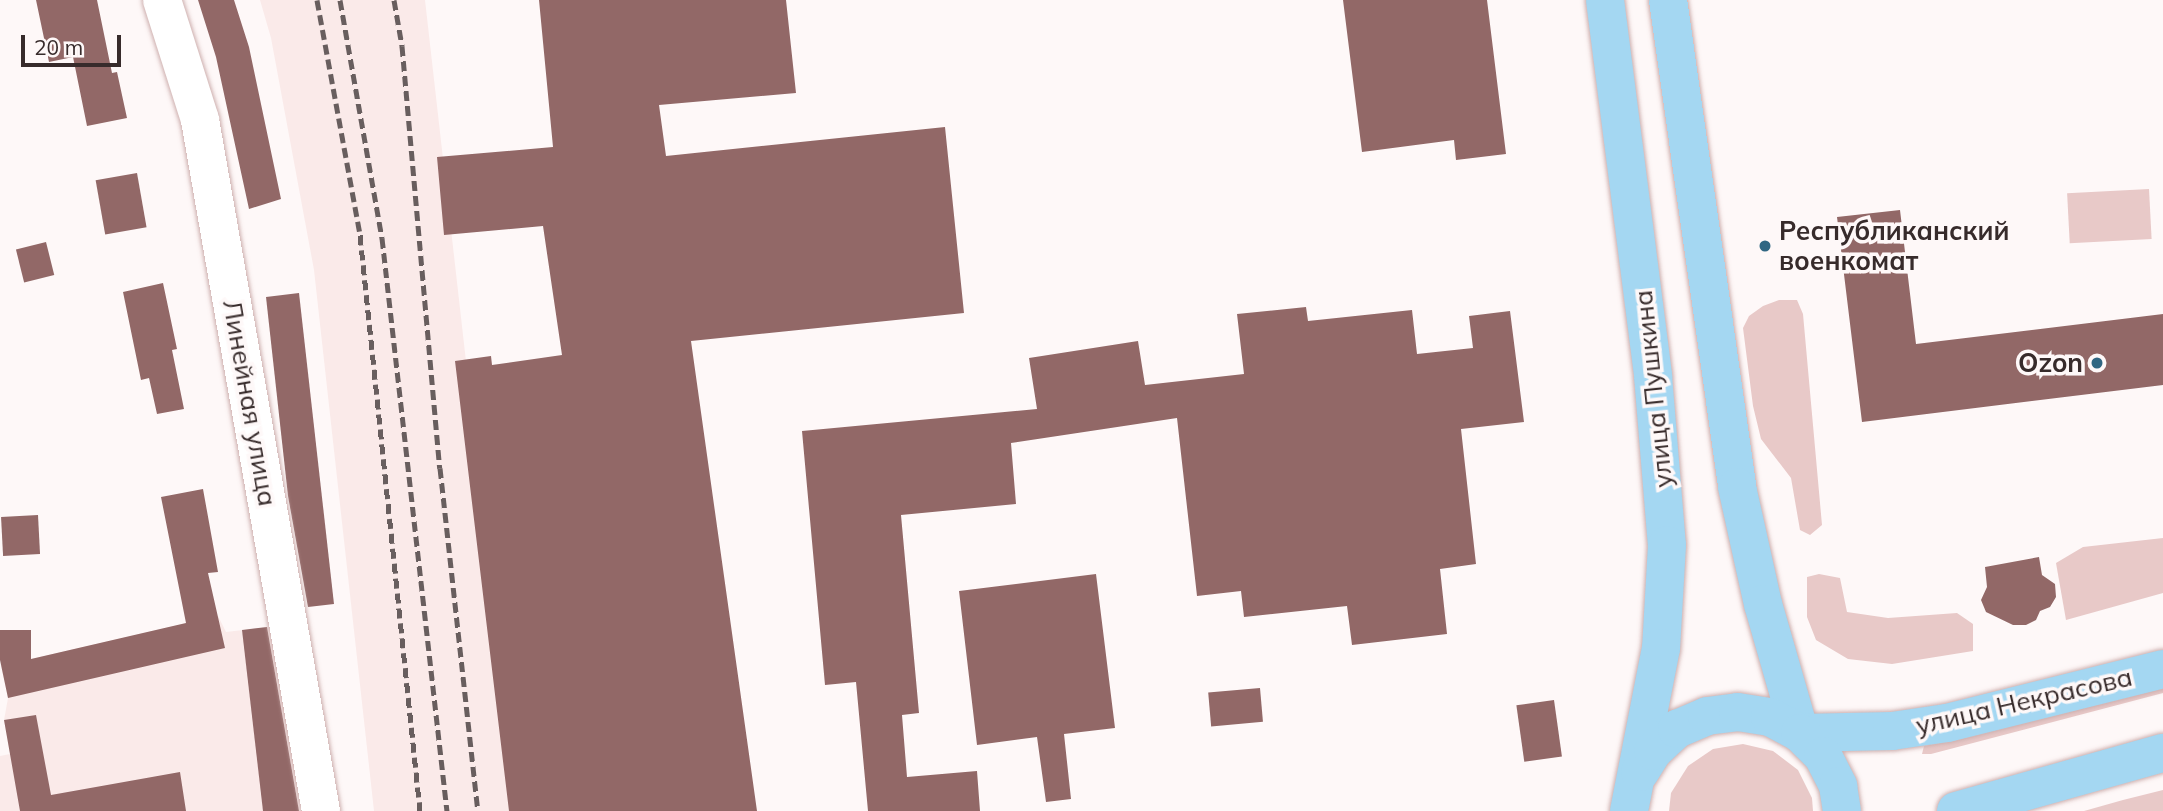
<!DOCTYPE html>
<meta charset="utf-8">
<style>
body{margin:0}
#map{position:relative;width:2163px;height:811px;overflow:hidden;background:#fef8f8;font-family:Mulish,sans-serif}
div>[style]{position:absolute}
.built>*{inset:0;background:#faeae9}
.green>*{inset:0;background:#e8c9c8;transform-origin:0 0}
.building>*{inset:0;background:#926867;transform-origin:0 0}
.roads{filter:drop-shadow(0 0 2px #ceb0af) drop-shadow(0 0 2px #ceb0af)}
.street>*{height:38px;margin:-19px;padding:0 19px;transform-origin:19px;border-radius:19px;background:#fff}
.primary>*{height:38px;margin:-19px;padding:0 19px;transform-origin:19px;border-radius:19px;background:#a4d7f2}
.rail>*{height:5px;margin-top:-2.5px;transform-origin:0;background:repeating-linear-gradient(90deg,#685e5e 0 10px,transparent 0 15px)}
.dots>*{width:19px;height:19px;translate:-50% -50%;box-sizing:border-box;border:4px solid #fef8f8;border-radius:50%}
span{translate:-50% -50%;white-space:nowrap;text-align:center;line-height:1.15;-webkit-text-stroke:7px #fef8f8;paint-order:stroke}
.poi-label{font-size:26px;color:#372b2b;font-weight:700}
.left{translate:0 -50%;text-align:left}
.right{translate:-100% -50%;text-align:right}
.street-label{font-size:26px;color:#372b2b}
.scale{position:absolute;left:21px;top:35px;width:100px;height:32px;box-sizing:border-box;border:4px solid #372b2b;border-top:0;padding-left:9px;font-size:21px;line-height:24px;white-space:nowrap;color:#372b2b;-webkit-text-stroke:5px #fef8f8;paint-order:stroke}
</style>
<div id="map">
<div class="built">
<i style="clip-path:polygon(260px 0,425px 0,517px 811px,374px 811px,314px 270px,271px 38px)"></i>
<i style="clip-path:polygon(218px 616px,226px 632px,279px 626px,300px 811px,0 811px,0 756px,10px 754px,4px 720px,8px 698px,1px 666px)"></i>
</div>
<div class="green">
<i style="left:2149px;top:189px;width:50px;height:82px;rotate:87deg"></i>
<i style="clip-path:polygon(1779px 300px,1797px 300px,1803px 314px,1822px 525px,1810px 535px,1800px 530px,1791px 478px,1761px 439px,1753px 406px,1743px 328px,1749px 316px,1763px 306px)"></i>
<i style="clip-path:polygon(2163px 538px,2163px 593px,2066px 620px,2056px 563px,2083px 547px)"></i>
<i style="clip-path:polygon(1819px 574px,1840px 578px,1847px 612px,1888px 618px,1957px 613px,1973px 624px,1973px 651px,1892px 664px,1848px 659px,1816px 640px,1807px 617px,1807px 577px)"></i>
<i style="clip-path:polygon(2163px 683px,2163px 693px,1931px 754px,1922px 754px,1924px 746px,1957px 740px)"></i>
<i style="clip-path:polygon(1743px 744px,1773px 751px,1798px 770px,1812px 798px,1813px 811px,1669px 811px,1671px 793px,1688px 766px,1713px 749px)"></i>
<i style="clip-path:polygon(2163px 790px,2163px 811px,2084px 811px,2123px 800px)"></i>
</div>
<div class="building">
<i style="clip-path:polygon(36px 0,97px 0,112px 73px,117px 72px,127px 118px,87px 126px,73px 57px,49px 62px)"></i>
<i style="clip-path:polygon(198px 0,234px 0,249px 47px,281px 199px,249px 209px,216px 57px)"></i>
<i style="clip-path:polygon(539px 0,786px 0,796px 93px,659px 105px,666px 156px,945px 127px,964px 313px,691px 341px,757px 811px,509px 811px,455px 361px,491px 356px,492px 365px,562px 355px,543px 226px,444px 235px,437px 157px,553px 147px)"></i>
<i style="clip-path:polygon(1343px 0,1487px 0,1506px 154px,1456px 160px,1454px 140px,1362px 152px)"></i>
<i style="left:137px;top:173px;width:55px;height:42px;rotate:80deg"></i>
<i style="clip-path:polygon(1900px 210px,1916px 344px,2163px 314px,2163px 385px,1862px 422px,1837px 217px)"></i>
<i style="left:46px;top:242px;width:34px;height:31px;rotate:76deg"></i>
<i style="clip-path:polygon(163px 283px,177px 349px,172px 350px,184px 409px,157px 414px,149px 378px,141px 380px,123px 292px)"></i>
<i style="clip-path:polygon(299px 293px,334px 604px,308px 607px,288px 496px,266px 297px)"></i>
<i style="clip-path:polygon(1306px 307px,1308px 321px,1412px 310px,1417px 354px,1473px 348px,1469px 316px,1510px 311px,1524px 422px,1461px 429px,1476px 564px,1440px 569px,1447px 634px,1352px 645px,1347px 606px,1244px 617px,1241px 591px,1197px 596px,1177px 418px,1011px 443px,1016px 504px,901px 515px,919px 713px,902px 715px,907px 777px,977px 771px,980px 811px,868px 811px,856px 682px,825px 685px,802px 431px,1037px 409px,1029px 358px,1138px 341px,1145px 385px,1244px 374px,1237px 314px)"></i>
<i style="clip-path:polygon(203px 489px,218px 572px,208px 573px,225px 648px,8px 698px,0 660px,0 630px,31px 630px,31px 659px,186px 623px,161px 497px)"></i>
<i style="left:38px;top:515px;width:39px;height:37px;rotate:87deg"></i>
<i style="clip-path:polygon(2039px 557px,2042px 575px,2055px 584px,2056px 597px,2050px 607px,2040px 611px,2036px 620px,2026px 625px,2013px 625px,1986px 612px,1981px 600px,1987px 587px,1985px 567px)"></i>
<i style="clip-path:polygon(1096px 574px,1115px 728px,1064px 734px,1071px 799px,1046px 802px,1037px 737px,977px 745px,959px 591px)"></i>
<i style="clip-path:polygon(267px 627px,299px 811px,263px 811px,242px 630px)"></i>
<i style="left:1260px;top:688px;width:34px;height:52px;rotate:85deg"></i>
<i style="left:1554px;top:700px;width:57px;height:38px;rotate:82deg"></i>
<i style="clip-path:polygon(36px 715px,51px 795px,180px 772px,186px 811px,20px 811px,4px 720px)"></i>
</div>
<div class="roads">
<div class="street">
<i style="left:162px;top:0;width:126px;rotate:72.4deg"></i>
<i style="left:200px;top:120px;width:702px;rotate:80.07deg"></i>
</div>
<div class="primary">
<i style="left:1605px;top:0;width:379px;rotate:82.7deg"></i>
<i style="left:1653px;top:376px;width:170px;rotate:85.3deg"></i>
<i style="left:1667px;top:545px;width:103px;rotate:93.3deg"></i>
<i style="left:1661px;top:648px;width:166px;rotate:101.1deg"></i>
<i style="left:1668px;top:0;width:492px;rotate:81.9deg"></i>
<i style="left:1737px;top:487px;width:120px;rotate:77.5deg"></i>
<i style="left:1763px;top:604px;width:134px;rotate:74deg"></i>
<i style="left:1800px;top:733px;width:92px;rotate:-1.2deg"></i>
<i style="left:1892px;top:731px;width:56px;rotate:-8.3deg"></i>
<i style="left:1947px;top:723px;width:223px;rotate:-14deg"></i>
<i style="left:1640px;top:772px;width:25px;rotate:-58deg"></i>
<i style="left:1653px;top:751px;width:33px;rotate:-43deg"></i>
<i style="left:1677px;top:729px;width:33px;rotate:-23deg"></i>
<i style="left:1707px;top:716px;width:31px;rotate:-7deg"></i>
<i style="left:1738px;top:712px;width:32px;rotate:9deg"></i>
<i style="left:1770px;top:717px;width:34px;rotate:28deg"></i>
<i style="left:1800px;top:733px;width:33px;rotate:45deg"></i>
<i style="left:1823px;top:756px;width:34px;rotate:63deg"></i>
<i style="left:1838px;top:786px;width:25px;rotate:81deg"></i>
<i style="left:1956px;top:811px;width:215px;rotate:-15.7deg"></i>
</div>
</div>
<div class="rail">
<i style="left:317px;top:0;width:239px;rotate:79.6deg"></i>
<i style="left:360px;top:235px;width:579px;rotate:84.05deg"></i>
<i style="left:340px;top:0;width:242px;rotate:80deg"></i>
<i style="left:382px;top:238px;width:577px;rotate:83.53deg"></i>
<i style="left:394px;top:0;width:47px;rotate:80.1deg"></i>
<i style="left:402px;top:46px;width:424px;rotate:84.9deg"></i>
<i style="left:440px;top:468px;width:345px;rotate:83.7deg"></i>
</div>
<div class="dots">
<i style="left:1765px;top:246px;background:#306682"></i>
<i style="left:2097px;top:363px;background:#306682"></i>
</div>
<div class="poi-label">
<span class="left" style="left:1779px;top:246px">Республиканский<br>военкомат</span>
<span class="right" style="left:2083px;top:363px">Ozon</span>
</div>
<div class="street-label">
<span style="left:1653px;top:389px;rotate:-96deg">улица Пушкина</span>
<span style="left:250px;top:403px;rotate:80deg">Линейная улица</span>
<span style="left:2024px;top:701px;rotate:-13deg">улица Некрасова</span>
</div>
<div class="scale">20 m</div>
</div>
